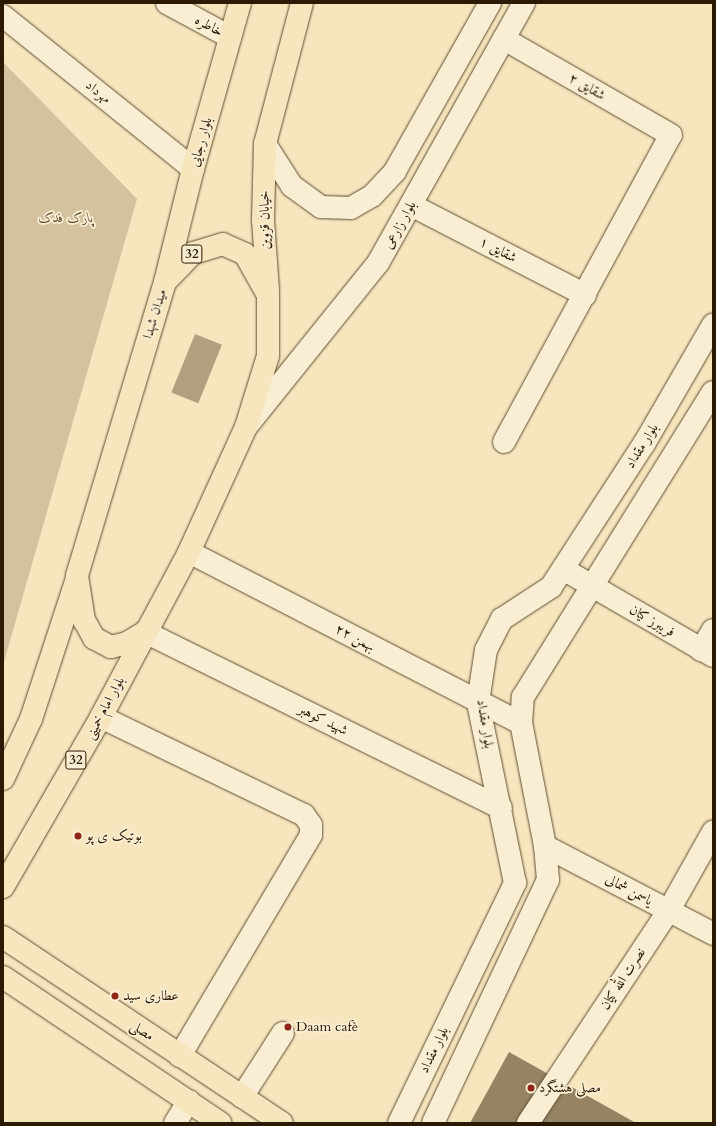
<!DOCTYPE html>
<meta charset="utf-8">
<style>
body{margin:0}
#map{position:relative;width:716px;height:1126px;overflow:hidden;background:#f6e5bd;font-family:Cardo,Amiri,serif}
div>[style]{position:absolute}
.green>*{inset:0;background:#d3c29d}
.water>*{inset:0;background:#b1a07e;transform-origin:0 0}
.building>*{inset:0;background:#958364}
.roads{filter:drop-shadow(0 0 1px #5e4c32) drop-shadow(0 0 1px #5e4c32)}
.minor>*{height:22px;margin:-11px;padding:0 11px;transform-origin:11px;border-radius:11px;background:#f9eed4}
.major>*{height:22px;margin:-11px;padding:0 11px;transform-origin:11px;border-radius:11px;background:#f6e5bd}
.highway>*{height:22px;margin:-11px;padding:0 11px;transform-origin:11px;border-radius:11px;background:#f6e5bd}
.dots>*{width:11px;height:11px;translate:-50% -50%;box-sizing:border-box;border:2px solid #f9eed4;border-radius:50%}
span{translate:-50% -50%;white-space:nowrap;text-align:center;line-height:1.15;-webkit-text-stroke:3.5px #f9eed4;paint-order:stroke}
.shield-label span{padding:1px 3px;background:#f9eed4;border:1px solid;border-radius:3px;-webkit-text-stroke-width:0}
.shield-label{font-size:13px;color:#2b1903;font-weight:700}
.street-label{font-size:14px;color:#2b1903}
.park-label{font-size:14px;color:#5d4c31;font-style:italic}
.poi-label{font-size:14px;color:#2b1903}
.left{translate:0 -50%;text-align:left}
.frame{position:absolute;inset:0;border:4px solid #2b1903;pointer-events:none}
</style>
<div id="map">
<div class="green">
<i style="clip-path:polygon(3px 62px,137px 199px,3px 665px)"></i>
</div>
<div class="water">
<i style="left:195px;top:334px;width:29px;height:63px;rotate:22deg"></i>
</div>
<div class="building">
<i style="clip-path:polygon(509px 1052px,636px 1123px,470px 1123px)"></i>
</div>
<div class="roads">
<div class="minor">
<i style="left:167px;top:3px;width:72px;rotate:28.4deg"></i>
<i style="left:3px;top:16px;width:244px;rotate:38.8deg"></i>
<i style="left:265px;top:144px;width:50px;rotate:57.3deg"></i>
<i style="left:292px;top:186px;width:36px;rotate:36deg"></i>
<i style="left:321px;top:207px;width:30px;rotate:2deg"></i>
<i style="left:351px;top:208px;width:24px;rotate:-30deg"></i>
<i style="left:372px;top:196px;width:34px;rotate:-47deg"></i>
<i style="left:395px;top:171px;width:193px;rotate:-60.5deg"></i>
<i style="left:411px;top:205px;width:196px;rotate:27.3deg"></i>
<i style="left:246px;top:427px;width:211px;rotate:-51.2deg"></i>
<i style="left:378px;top:263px;width:298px;rotate:-60.7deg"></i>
<i style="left:504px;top:442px;width:349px;rotate:-61.5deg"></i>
<i style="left:671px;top:135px;width:193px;rotate:-150.1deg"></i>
<i style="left:189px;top:552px;width:373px;rotate:27.3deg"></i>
<i style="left:563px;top:569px;width:173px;rotate:30.1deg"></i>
<i style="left:145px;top:632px;width:397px;rotate:26.3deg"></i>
<i style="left:701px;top:650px;width:23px;rotate:-59deg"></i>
<i style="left:101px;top:717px;width:225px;rotate:25.8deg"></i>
<i style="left:304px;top:815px;width:12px;rotate:55deg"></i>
<i style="left:311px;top:825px;width:10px;rotate:90deg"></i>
<i style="left:311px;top:835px;width:257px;rotate:120.7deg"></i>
<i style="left:545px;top:846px;width:190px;rotate:27.6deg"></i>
<i style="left:242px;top:1097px;width:76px;rotate:-57.4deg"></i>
<i style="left:175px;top:1123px;width:26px;rotate:-58deg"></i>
<i style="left:399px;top:1123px;width:267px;rotate:-64.2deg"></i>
<i style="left:515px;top:883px;width:185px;rotate:-101.6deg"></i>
<i style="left:478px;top:702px;width:53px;rotate:-81.3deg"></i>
<i style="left:486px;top:650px;width:35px;rotate:-63deg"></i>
<i style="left:502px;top:619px;width:59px;rotate:-33.1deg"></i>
<i style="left:551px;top:587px;width:171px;rotate:-57deg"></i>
<i style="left:644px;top:444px;width:138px;rotate:-59.9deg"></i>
<i style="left:433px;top:1123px;width:269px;rotate:-64.7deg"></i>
<i style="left:548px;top:880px;width:34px;rotate:-95deg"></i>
<i style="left:545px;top:846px;width:125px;rotate:-101deg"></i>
<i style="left:521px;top:723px;width:26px;rotate:-86deg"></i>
<i style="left:523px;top:697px;width:359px;rotate:-58.1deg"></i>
<i style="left:528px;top:1123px;width:255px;rotate:-56.5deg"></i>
<i style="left:669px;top:910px;width:90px;rotate:-60.6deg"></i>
</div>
<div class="major">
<i style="left:3px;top:937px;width:335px;rotate:33.7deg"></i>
<i style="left:3px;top:977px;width:262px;rotate:33.9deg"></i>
</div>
<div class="highway">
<i style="left:165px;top:282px;width:116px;rotate:-76.1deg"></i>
<i style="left:193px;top:169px;width:173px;rotate:-74.2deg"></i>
<i style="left:268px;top:290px;width:70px;rotate:-94.1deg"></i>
<i style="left:263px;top:220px;width:76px;rotate:-88.5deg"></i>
<i style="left:265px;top:144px;width:146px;rotate:-75.3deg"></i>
<i style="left:3px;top:779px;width:66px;rotate:-65deg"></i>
<i style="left:31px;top:719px;width:145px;rotate:-71.9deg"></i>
<i style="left:3px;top:887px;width:196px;rotate:-60deg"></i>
<i style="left:101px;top:717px;width:187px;rotate:-61.9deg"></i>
<i style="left:189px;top:552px;width:137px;rotate:-65.5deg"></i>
<i style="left:246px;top:427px;width:74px;rotate:-72.8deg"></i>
<i style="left:268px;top:356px;width:61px;rotate:-90deg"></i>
<i style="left:268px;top:295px;width:47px;rotate:-119.3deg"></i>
<i style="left:245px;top:254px;width:24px;rotate:-156deg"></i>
<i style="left:223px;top:244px;width:31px;rotate:163deg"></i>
<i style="left:193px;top:253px;width:40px;rotate:134deg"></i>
<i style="left:165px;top:282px;width:307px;rotate:106.7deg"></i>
<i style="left:77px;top:576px;width:45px;rotate:81deg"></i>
<i style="left:84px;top:620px;width:21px;rotate:61deg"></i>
<i style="left:94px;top:638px;width:19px;rotate:28deg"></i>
<i style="left:111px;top:647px;width:16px;rotate:-14deg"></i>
<i style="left:127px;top:643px;width:21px;rotate:-31deg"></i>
</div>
</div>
<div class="dots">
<i style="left:78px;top:836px;background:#8f2418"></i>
<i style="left:115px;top:996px;background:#8f2418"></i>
<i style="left:288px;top:1027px;background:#8f2418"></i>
<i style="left:531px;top:1088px;background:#8f2418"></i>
</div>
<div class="shield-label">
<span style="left:192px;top:254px">32</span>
<span style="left:76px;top:760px">32</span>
</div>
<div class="street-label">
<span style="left:209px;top:26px;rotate:28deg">خاطره</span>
<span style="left:587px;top:87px;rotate:30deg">شقایق ۲</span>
<span style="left:98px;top:92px;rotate:39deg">مهرداد</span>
<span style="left:201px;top:142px;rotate:-74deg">بلوار رجایی</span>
<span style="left:265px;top:220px;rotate:-91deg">خیابان قزوین</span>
<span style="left:400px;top:225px;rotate:-61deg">بلوار زارعی</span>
<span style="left:498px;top:250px;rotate:27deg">شقایق ۱</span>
<span style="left:155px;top:314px;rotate:-73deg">میدان شهدا</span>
<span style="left:642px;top:446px;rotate:-58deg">بلوار مقداد</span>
<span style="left:652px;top:621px;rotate:30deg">فریبرز کیان</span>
<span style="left:355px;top:638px;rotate:28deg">۲۲ بهمن</span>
<span style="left:105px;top:708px;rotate:-62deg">بلوار امام خمینی</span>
<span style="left:323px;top:720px;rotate:26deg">شهید کوهبر</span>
<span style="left:485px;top:724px;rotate:81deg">بلوار مقداد</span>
<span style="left:629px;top:890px;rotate:28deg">یاسمن شمالی</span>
<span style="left:623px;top:979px;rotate:-57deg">نصرت الله کیان</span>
<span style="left:142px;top:1031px;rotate:33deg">مصلی</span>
<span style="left:434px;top:1050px;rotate:-64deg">بلوار مقداد</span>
</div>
<div class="park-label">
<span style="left:66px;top:218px">پارک فدک</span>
</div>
<div class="poi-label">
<span class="left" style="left:86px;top:836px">بوتیک ی پو</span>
<span class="left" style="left:123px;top:996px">عطاری سید</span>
<span class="left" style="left:296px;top:1027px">Daam cafè</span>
<span class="left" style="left:539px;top:1088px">مصلی هشتگرد</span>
</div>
<div class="frame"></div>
</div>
